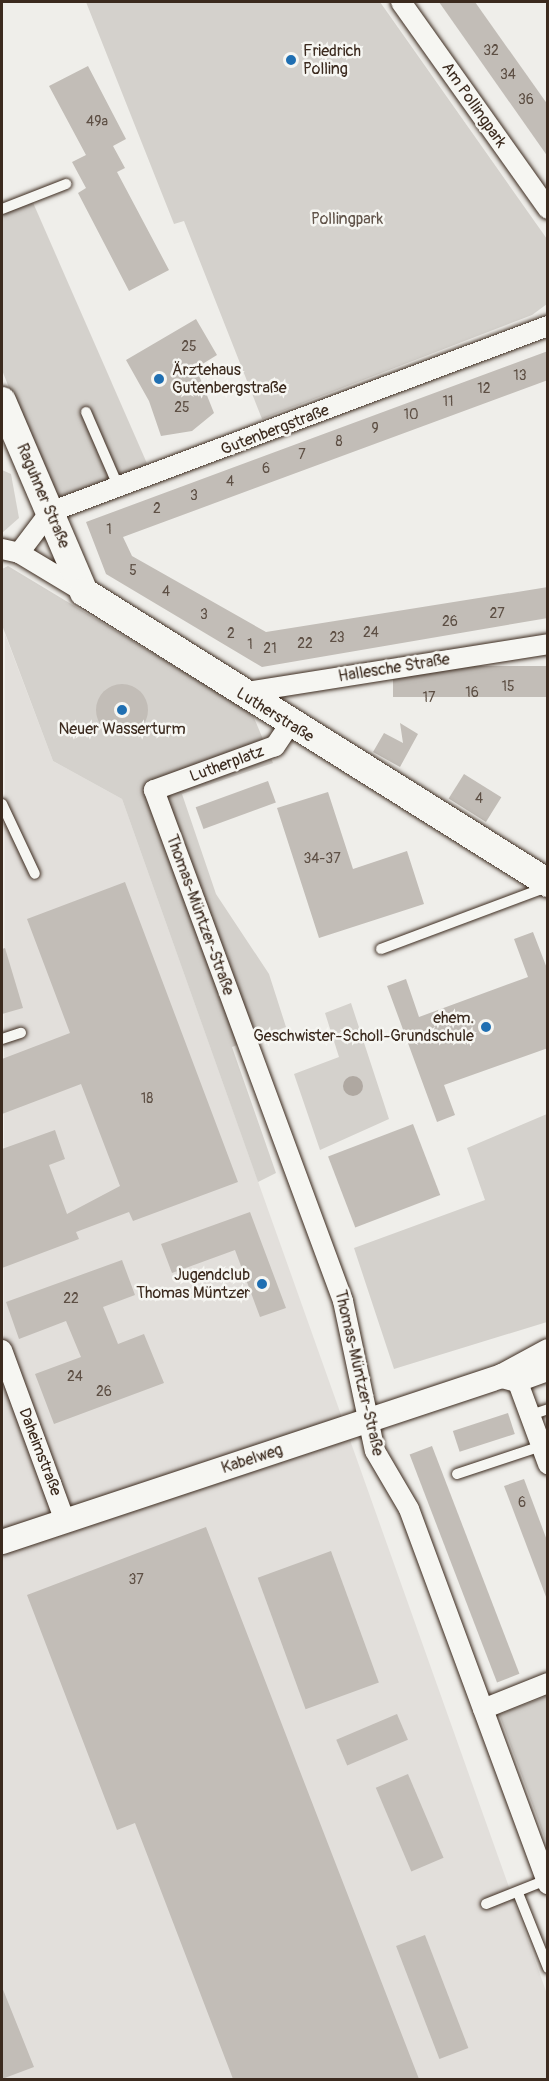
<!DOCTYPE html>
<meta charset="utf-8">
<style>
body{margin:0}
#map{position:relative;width:549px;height:2081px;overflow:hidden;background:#efeeea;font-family:Pangolin,sans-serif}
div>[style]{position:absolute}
.built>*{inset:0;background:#e2dfdb}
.green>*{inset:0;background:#d4d1cc}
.water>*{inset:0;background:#afa8a1}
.round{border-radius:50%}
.building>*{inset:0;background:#c2bdb7;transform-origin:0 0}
.roads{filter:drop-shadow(0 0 2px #3b2a1e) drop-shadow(0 0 2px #3b2a1e)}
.service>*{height:10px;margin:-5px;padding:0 5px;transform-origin:5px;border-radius:5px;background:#f6f6f2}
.minor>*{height:20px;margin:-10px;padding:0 10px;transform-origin:10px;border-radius:10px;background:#f6f6f2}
.tertiary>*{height:24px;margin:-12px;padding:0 12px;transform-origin:12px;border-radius:12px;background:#f6f6f2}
.secondary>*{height:28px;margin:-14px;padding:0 14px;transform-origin:14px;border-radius:14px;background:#f6f6f2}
.dots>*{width:16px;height:16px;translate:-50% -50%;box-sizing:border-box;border:3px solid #f6f6f2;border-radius:50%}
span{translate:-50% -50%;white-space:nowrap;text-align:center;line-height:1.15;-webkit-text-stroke:5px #f6f6f2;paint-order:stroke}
.number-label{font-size:14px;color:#5d4f44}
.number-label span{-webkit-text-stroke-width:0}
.poi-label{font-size:16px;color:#3b2a1e}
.left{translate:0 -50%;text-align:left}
.right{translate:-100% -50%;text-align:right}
.street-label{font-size:16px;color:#3b2a1e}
.park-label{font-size:16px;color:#61544a}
.frame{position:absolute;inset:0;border:3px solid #3b2a1e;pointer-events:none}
</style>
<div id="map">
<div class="built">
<i style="clip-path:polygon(5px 634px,53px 761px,122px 799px,547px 1994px,547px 2079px,2px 2079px)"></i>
</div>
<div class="green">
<i style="clip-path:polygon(86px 2px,380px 2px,547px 239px,547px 304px,532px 315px,262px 419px,184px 221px,174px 224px)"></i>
<i style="clip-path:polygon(31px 198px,149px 468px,55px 505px,2px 370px,2px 209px)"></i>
<i style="clip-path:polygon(2px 470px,11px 474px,19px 518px,2px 533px)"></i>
<i style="clip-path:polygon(8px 566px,252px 713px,273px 763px,182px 794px,216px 894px,269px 974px,286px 1027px,232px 1047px,276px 1173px,258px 1182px,122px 799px,53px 761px,2px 625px,2px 569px)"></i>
<i style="clip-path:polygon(351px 1003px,389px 1119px,320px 1150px,294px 1074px,339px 1057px,325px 1013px)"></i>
<i style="clip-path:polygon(547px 1114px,547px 1322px,394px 1369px,354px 1248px,485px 1200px,467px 1148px)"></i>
<i style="clip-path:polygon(547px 1696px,548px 1696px,547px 1844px,499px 1714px)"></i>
</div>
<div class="water">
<i class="round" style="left:343px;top:1076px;width:20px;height:20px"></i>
</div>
<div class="building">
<i style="clip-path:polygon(439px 2px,475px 2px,548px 105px,548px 157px)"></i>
<i style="clip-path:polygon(88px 66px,126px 139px,113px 146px,125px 168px,117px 172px,169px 270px,129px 291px,78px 193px,86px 188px,72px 162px,86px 155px,49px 86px)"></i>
<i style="clip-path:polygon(196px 319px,217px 355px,196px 368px,214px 413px,192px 431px,161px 436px,149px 401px,126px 360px)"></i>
<i style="clip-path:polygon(548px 351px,548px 380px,123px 537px,132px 556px,266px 632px,548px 587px,548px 618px,262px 667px,106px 574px,86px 522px)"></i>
<i style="left:548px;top:666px;width:31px;height:155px;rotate:90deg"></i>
<i class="round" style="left:96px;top:684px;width:52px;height:52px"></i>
<i style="clip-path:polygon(400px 723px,418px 734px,400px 767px,373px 752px,384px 733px,403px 743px)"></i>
<i style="left:464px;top:774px;width:44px;height:29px;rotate:32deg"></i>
<i style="left:268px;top:781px;width:23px;height:77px;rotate:70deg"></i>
<i style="clip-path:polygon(328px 792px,353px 869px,407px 851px,424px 904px,319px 938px,277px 808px)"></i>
<i style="clip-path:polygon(125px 882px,238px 1182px,133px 1221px,129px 1212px,76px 1232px,79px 1239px,2px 1268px,2px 1149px,55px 1130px,65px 1159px,49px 1165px,67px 1214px,120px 1186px,81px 1084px,2px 1114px,2px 1059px,70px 1033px,27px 919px)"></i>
<i style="clip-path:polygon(533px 932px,548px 971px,548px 1048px,444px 1085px,455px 1115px,437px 1122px,387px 986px,406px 979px,419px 1017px,528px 977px,514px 939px)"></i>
<i style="clip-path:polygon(5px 948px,23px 1008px,2px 1014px,2px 949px)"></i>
<i style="left:413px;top:1124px;width:76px;height:91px;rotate:69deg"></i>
<i style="clip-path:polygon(250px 1212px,286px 1308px,260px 1317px,235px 1250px,172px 1273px,161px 1244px)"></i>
<i style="clip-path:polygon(122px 1260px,135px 1295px,103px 1307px,118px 1344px,144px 1334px,164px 1383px,54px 1424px,35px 1374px,81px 1357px,66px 1321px,19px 1339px,6px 1302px)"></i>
<i style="left:508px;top:1413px;width:22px;height:58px;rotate:72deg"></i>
<i style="left:432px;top:1446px;width:244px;height:24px;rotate:69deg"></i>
<i style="clip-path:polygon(524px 1479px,548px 1543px,548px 1602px,504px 1486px)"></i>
<i style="clip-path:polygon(206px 1527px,296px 1761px,419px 2079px,233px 2079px,135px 1823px,117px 1830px,27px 1595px)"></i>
<i style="left:331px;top:1551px;width:140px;height:78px;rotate:70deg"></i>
<i style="left:397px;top:1714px;width:28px;height:66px;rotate:67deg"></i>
<i style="left:408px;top:1774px;width:91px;height:35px;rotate:67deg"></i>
<i style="left:425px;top:1935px;width:121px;height:31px;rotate:69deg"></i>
<i style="clip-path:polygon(2px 1987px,34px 2067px,2px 2079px)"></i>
</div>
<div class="roads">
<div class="service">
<i style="left:2px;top:209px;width:69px;rotate:-21.3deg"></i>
<i style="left:86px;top:412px;width:83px;rotate:66.5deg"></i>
<i style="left:2px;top:804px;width:77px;rotate:64.8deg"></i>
<i style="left:381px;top:949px;width:177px;rotate:-20.5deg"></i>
<i style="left:2px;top:1039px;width:20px;rotate:-18deg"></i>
<i style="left:531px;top:1415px;width:18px;rotate:-19deg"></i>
<i style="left:457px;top:1474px;width:89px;rotate:-18.4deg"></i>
<i style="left:518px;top:1893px;width:81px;rotate:68.2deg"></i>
<i style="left:486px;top:1904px;width:65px;rotate:-21.8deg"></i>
</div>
<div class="minor">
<i style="left:401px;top:2px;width:254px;rotate:54.6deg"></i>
<i style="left:2px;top:549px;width:17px;rotate:13deg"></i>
<i style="left:19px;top:553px;width:76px;rotate:31deg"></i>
<i style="left:19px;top:553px;width:51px;rotate:-52.9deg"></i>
<i style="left:50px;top:512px;width:532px;rotate:-20.48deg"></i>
<i style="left:240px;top:693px;width:312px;rotate:-9deg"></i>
<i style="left:290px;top:724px;width:27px;rotate:124deg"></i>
<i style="left:275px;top:746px;width:129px;rotate:160deg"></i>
<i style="left:154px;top:790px;width:545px;rotate:69.7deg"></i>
<i style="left:343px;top:1301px;width:153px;rotate:78deg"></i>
<i style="left:375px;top:1451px;width:67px;rotate:59.6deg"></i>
<i style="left:409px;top:1509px;width:400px;rotate:69.7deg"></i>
<i style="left:2px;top:1350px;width:182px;rotate:69.8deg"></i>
<i style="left:517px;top:1380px;width:90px;rotate:69.7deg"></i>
<i style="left:483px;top:1709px;width:70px;rotate:-21.8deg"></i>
</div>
<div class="tertiary">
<i style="left:502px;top:1376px;width:16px;rotate:15deg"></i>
<i style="left:517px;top:1380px;width:33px;rotate:-20deg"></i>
<i style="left:2px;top:1542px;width:527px;rotate:-18.37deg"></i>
<i style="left:502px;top:1376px;width:52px;rotate:-28.5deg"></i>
</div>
<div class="secondary">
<i style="left:2px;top:401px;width:208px;rotate:66.8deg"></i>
<i style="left:84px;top:592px;width:548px;rotate:32.09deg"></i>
</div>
</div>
<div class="dots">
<i style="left:291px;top:60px;background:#1f6fb2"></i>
<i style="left:159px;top:379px;background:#1f6fb2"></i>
<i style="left:122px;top:710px;background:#1f6fb2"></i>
<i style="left:486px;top:1027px;background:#1f6fb2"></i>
<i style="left:262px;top:1284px;background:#1f6fb2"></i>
</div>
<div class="number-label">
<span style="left:491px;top:51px">32</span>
<span style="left:508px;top:75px">34</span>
<span style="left:526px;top:100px">36</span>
<span style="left:97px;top:122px">49a</span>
<span style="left:189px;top:347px">25</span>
<span style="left:520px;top:376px">13</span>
<span style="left:484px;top:389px">12</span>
<span style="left:448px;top:402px">11</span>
<span style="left:182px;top:408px">25</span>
<span style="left:411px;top:415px">10</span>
<span style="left:375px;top:429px">9</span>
<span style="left:339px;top:442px">8</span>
<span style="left:302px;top:455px">7</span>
<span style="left:266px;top:469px">6</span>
<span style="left:230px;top:482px">4</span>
<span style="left:194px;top:496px">3</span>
<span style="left:157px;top:509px">2</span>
<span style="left:109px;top:530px">1</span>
<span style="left:133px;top:571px">5</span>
<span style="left:166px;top:592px">4</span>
<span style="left:497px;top:614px">27</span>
<span style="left:204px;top:615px">3</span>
<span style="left:450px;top:622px">26</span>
<span style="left:371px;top:633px">24</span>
<span style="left:231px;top:634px">2</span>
<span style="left:337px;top:638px">23</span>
<span style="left:305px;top:644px">22</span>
<span style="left:250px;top:645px">1</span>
<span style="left:270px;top:649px">21</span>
<span style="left:508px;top:687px">15</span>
<span style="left:472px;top:693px">16</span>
<span style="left:429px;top:698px">17</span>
<span style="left:479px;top:799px">4</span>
<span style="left:322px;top:859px">34-37</span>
<span style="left:147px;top:1099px">18</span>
<span style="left:71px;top:1299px">22</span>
<span style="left:75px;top:1377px">24</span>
<span style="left:104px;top:1392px">26</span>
<span style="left:522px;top:1503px">6</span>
<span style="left:136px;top:1580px">37</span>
</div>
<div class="poi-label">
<span class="left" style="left:303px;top:60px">Friedrich<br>Polling</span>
<span class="left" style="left:172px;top:379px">Ärztehaus<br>Gutenbergstraße</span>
<span style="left:122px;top:729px">Neuer Wasserturm</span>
<span class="right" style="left:474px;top:1027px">ehem.<br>Geschwister-Scholl-Grundschule</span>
<span class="right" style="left:250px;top:1284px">Jugendclub<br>Thomas Müntzer</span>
</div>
<div class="street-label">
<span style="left:474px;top:105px;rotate:55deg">Am Pollingpark</span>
<span style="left:275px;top:430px;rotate:-21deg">Gutenbergstraße</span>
<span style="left:43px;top:496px;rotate:67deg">Raguhner Straße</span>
<span style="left:394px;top:668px;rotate:-9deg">Hallesche Straße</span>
<span style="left:275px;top:715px;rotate:32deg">Lutherstraße</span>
<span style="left:227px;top:764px;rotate:-20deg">Lutherplatz</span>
<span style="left:200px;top:915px;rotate:70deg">Thomas-Müntzer-Straße</span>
<span style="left:359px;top:1373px;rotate:77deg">Thomas-Müntzer-Straße</span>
<span style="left:40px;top:1452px;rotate:69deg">Daheimstraße</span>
<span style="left:252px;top:1459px;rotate:-18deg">Kabelweg</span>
</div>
<div class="park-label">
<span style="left:347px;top:219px">Pollingpark</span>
</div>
<div class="frame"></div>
</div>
